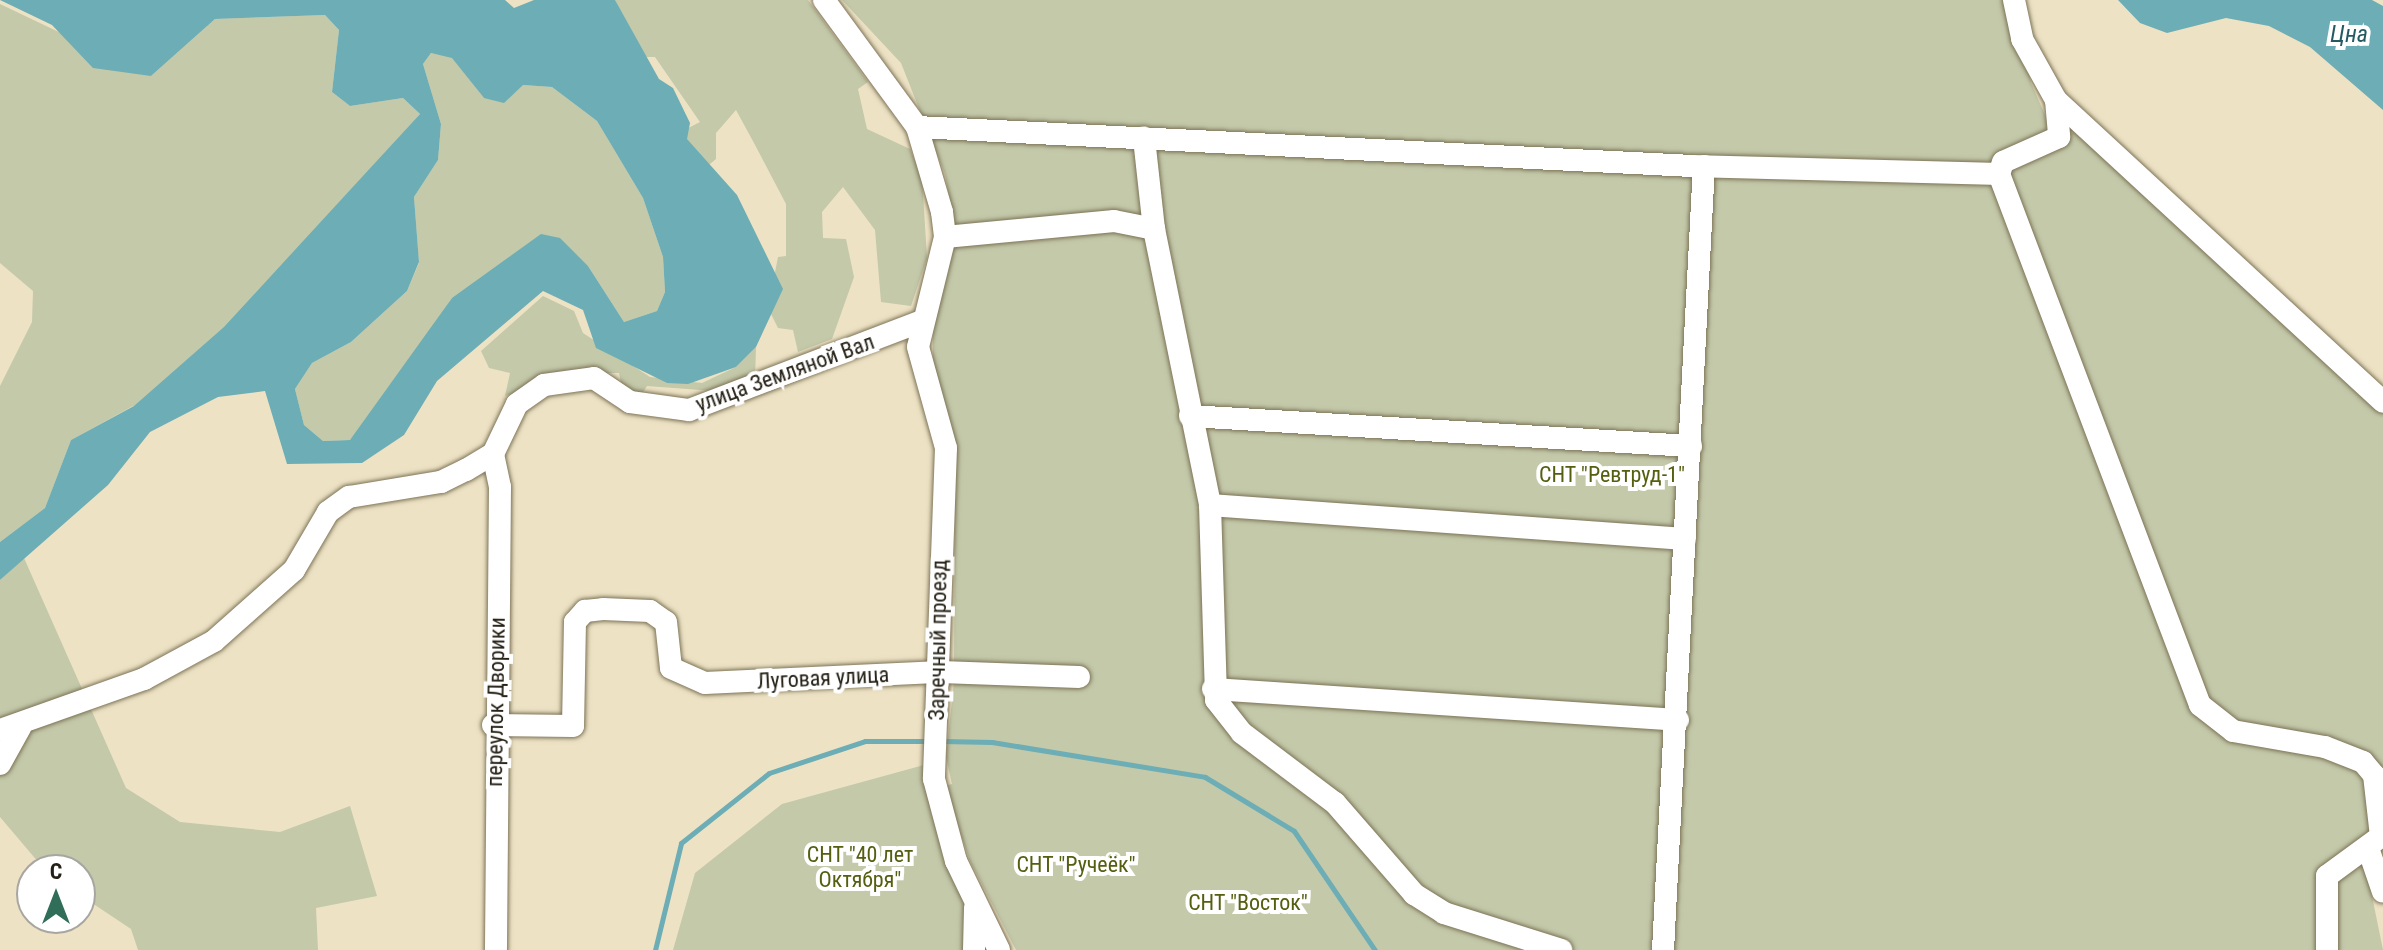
<!DOCTYPE html>
<meta charset="utf-8">
<style>
body{margin:0}
#map{position:relative;width:2383px;height:950px;overflow:hidden;background:#ede2c4;font-family:"Roboto Condensed",sans-serif}
div>[style]{position:absolute}
.green>*{inset:0;background:#c3c9a9}
.water>*{inset:0;background:#6cadb6}
.stream>*{height:5px;margin:-2.5px;padding:0 2.5px;transform-origin:2.5px;border-radius:2.5px;background:#6cadb6}
.roads{filter:drop-shadow(0 0 2px #7d7357) drop-shadow(0 0 2px #7d7357)}
.minor>*{height:22px;margin:-11px;padding:0 11px;transform-origin:11px;border-radius:11px;background:#fff}
span{translate:-50% -50%;white-space:nowrap;text-align:center;line-height:1.15;-webkit-text-stroke:8px #fff;paint-order:stroke}
.street-label{font-size:22px;color:#242015}
.park-label{font-size:22px;color:#565e0f}
.water-label{font-size:24px;color:#245b63;font-style:italic}
.north{position:absolute;left:16px;top:854px;width:80px;height:80px;box-sizing:border-box;background:#fff;border:2px solid #a7a6a1;border-radius:50%;rotate:0deg;font-size:22px;font-weight:700;line-height:32px;text-align:center;color:#242015}
.north::after{content:'';display:block;margin:auto;width:28px;height:36px;background:#306e5a;clip-path:polygon(50% 0,100% 100%,50% 72%,0 100%)}
</style>
<div id="map">
<div class="green">
<i style="clip-path:polygon(615px 0,808px 0,868px 82px,858px 89px,867px 129px,910px 149px,922px 178px,927px 258px,911px 306px,881px 302px,875px 230px,843px 187px,822px 212px,823px 238px,846px 239px,854px 277px,832px 339px,798px 352px,793px 330px,778px 328px,768px 308px,778px 257px,786px 256px,786px 204px,754px 143px,736px 110px,716px 133px,716px 159px,699px 173px,677px 134px,700px 122px,655px 57px,636px 57px)"></i>
<i style="clip-path:polygon(842px 0,2014px 0,2031px 83px,2056px 140px,2088px 126px,2383px 405px,2383px 844px,2364px 857px,2383px 950px,1016px 950px,970px 861px,944px 786px,952px 784px,946px 757px,954px 682px,955px 446px,933px 368px,933px 314px,953px 219px,945px 174px,901px 63px)"></i>
<i style="clip-path:polygon(0 4px,151px 76px,215px 19px,325px 15px,339px 30px,332px 92px,350px 106px,403px 98px,420px 114px,151px 410px,133px 406px,71px 440px,45px 508px,0 542px,0 386px,32px 322px,33px 291px,0 263px)"></i>
<i style="clip-path:polygon(431px 53px,452px 57px,484px 98px,523px 85px,552px 87px,597px 121px,643px 198px,663px 257px,665px 292px,657px 311px,624px 322px,588px 266px,452px 298px,367px 423px,350px 440px,323px 441px,304px 425px,295px 389px,312px 363px,351px 342px,407px 291px,419px 263px,414px 197px,438px 160px,441px 124px,423px 64px)"></i>
<i style="clip-path:polygon(543px 296px,574px 311px,583px 333px,650px 377px,702px 383px,736px 367px,756px 347px,755px 379px,714px 391px,647px 386px,641px 395px,622px 388px,619px 373px,585px 373px,505px 396px,510px 373px,489px 368px,481px 351px)"></i>
<i style="clip-path:polygon(24px 558px,126px 788px,180px 822px,280px 832px,350px 806px,377px 896px,316px 908px,318px 950px,138px 950px,131px 929px,80px 895px,80px 870px,45px 870px,0 817px,0 580px)"></i>
<i style="clip-path:polygon(924px 765px,948px 868px,989px 950px,673px 950px,695px 873px,782px 804px)"></i>
</div>
<div class="water">
<i style="clip-path:polygon(evenodd,0 0,505px 0,514px 8px,534px 0,615px 0,659px 79px,673px 88px,690px 123px,687px 139px,737px 195px,783px 289px,756px 347px,736px 367px,688px 384px,667px 383px,596px 348px,583px 310px,543px 291px,437px 381px,404px 435px,362px 463px,287px 464px,265px 391px,218px 397px,150px 432px,108px 485px,0 580px,0 542px,45px 508px,71px 440px,134px 406px,224px 327px,420px 114px,403px 98px,350px 106px,332px 92px,339px 30px,325px 15px,215px 19px,151px 76px,93px 68px,52px 25px,0 0,431px 53px,452px 58px,484px 98px,504px 103px,523px 85px,552px 87px,597px 121px,643px 198px,663px 257px,665px 292px,657px 311px,624px 322px,588px 266px,560px 238px,541px 234px,452px 298px,350px 440px,323px 441px,304px 425px,295px 389px,312px 363px,351px 342px,407px 291px,419px 262px,414px 197px,438px 160px,441px 124px,423px 64px,431px 53px)"></i>
<i style="clip-path:polygon(2118px 0,2372px 0,2383px 6px,2383px 110px,2310px 47px,2269px 26px,2226px 18px,2167px 33px,2140px 23px)"></i>
</div>
<div class="stream">
<i style="left:943px;top:741px;width:49px;rotate:1.2deg"></i>
<i style="left:992px;top:742px;width:216px;rotate:9.3deg"></i>
<i style="left:1205px;top:777px;width:104px;rotate:31.2deg"></i>
<i style="left:1294px;top:831px;width:144px;rotate:55.8deg"></i>
<i style="left:655px;top:950px;width:110px;rotate:-76.3deg"></i>
<i style="left:681px;top:843px;width:112px;rotate:-38.5deg"></i>
<i style="left:769px;top:773px;width:101px;rotate:-18.4deg"></i>
<i style="left:865px;top:741px;width:64px"></i>
</div>
<div class="roads">
<div class="minor">
<i style="left:824px;top:0;width:157px;rotate:53.8deg"></i>
<i style="left:917px;top:127px;width:89px;rotate:73.6deg"></i>
<i style="left:942px;top:212px;width:25px;rotate:83deg"></i>
<i style="left:945px;top:237px;width:113px;rotate:103.8deg"></i>
<i style="left:918px;top:347px;width:105px;rotate:74.5deg"></i>
<i style="left:946px;top:448px;width:331px;rotate:92.1deg"></i>
<i style="left:934px;top:779px;width:85px;rotate:75deg"></i>
<i style="left:956px;top:861px;width:99px;rotate:64.2deg"></i>
<i style="left:2014px;top:0;width:40px;rotate:78deg"></i>
<i style="left:2022px;top:39px;width:70px;rotate:60.9deg"></i>
<i style="left:2056px;top:100px;width:445px;rotate:42.7deg"></i>
<i style="left:2056px;top:100px;width:37px;rotate:85deg"></i>
<i style="left:2059px;top:137px;width:61px;rotate:155.9deg"></i>
<i style="left:2003px;top:162px;width:13px;rotate:108deg"></i>
<i style="left:1999px;top:174px;width:568px;rotate:69.27deg"></i>
<i style="left:2200px;top:705px;width:42px;rotate:38.2deg"></i>
<i style="left:2233px;top:731px;width:93px;rotate:9.9deg"></i>
<i style="left:2325px;top:747px;width:41px;rotate:21.5deg"></i>
<i style="left:2363px;top:762px;width:17px;rotate:50deg"></i>
<i style="left:2374px;top:775px;width:61px;rotate:83.5deg"></i>
<i style="left:917px;top:127px;width:776px;rotate:2.88deg"></i>
<i style="left:1692px;top:166px;width:307px;rotate:1.5deg"></i>
<i style="left:1154px;top:229px;width:282px;rotate:78.5deg"></i>
<i style="left:1210px;top:505px;width:195px;rotate:88.2deg"></i>
<i style="left:1216px;top:700px;width:42px;rotate:51.8deg"></i>
<i style="left:1242px;top:733px;width:116px;rotate:37deg"></i>
<i style="left:1335px;top:803px;width:121px;rotate:49deg"></i>
<i style="left:1414px;top:894px;width:36px;rotate:32deg"></i>
<i style="left:1444px;top:913px;width:123px;rotate:17.5deg"></i>
<i style="left:945px;top:237px;width:170px;rotate:-5.4deg"></i>
<i style="left:1114px;top:221px;width:41px;rotate:11.3deg"></i>
<i style="left:1154px;top:229px;width:92px;rotate:-96.3deg"></i>
<i style="left:1190px;top:416px;width:502px;rotate:3.43deg"></i>
<i style="left:493px;top:454px;width:34px;rotate:78deg"></i>
<i style="left:500px;top:487px;width:463px;rotate:90.5deg"></i>
<i style="left:1210px;top:505px;width:476px;rotate:4.1deg"></i>
<i style="left:1213px;top:689px;width:466px;rotate:3.8deg"></i>
<i style="left:493px;top:725px;width:80px;rotate:0.7deg"></i>
<i style="left:573px;top:726px;width:104px;rotate:-88.9deg"></i>
<i style="left:575px;top:622px;width:15px;rotate:-48deg"></i>
<i style="left:585px;top:611px;width:18px;rotate:-6deg"></i>
<i style="left:603px;top:609px;width:47px;rotate:2.4deg"></i>
<i style="left:650px;top:611px;width:19px;rotate:35deg"></i>
<i style="left:666px;top:622px;width:46px;rotate:83.8deg"></i>
<i style="left:671px;top:668px;width:37px;rotate:24deg"></i>
<i style="left:705px;top:683px;width:236px;rotate:-2.7deg"></i>
<i style="left:941px;top:672px;width:138px;rotate:2.1deg"></i>
<i style="left:0;top:730px;width:153px;rotate:-19.5deg"></i>
<i style="left:144px;top:679px;width:80px;rotate:-28.5deg"></i>
<i style="left:214px;top:641px;width:107px;rotate:-41.6deg"></i>
<i style="left:294px;top:570px;width:67px;rotate:-59.6deg"></i>
<i style="left:328px;top:512px;width:26px;rotate:-36deg"></i>
<i style="left:349px;top:497px;width:93px;rotate:-9.3deg"></i>
<i style="left:441px;top:482px;width:28px;rotate:-26deg"></i>
<i style="left:466px;top:470px;width:31px;rotate:-31deg"></i>
<i style="left:493px;top:454px;width:55px;rotate:-64.4deg"></i>
<i style="left:517px;top:404px;width:33px;rotate:-35deg"></i>
<i style="left:544px;top:385px;width:50px;rotate:-8deg"></i>
<i style="left:594px;top:378px;width:43px;rotate:33.7deg"></i>
<i style="left:630px;top:402px;width:60px;rotate:7.7deg"></i>
<i style="left:689px;top:410px;width:246px;rotate:-20.9deg"></i>
<i style="left:0;top:764px;width:43px;rotate:-61.1deg"></i>
<i style="left:2368px;top:848px;width:46px;rotate:71.2deg"></i>
<i style="left:974px;top:950px;width:42px;rotate:-88.6deg"></i>
<i style="left:1663px;top:950px;width:785px;rotate:-87.01deg"></i>
<i style="left:2327px;top:950px;width:74px;rotate:-90deg"></i>
<i style="left:2327px;top:876px;width:69px;rotate:-36.2deg"></i>
</div>
</div>
<div class="street-label">
<span style="left:785px;top:373px;rotate:-20deg">улица Земляной Вал</span>
<span style="left:938px;top:640px;rotate:-89deg">Заречный проезд</span>
<span style="left:823px;top:678px;rotate:-3deg">Луговая улица</span>
<span style="left:496px;top:702px;rotate:-89deg">переулок Дворики</span>
</div>
<div class="park-label">
<span style="left:1612px;top:475px">СНТ "Ревтруд-1"</span>
<span style="left:860px;top:867px">СНТ "40 лет<br>Октября"</span>
<span style="left:1076px;top:865px">СНТ "Ручеёк"</span>
<span style="left:1248px;top:903px">СНТ "Восток"</span>
</div>
<div class="water-label">
<span style="left:2349px;top:35px">Цна</span>
</div>
<div class="north">С</div>
</div>
